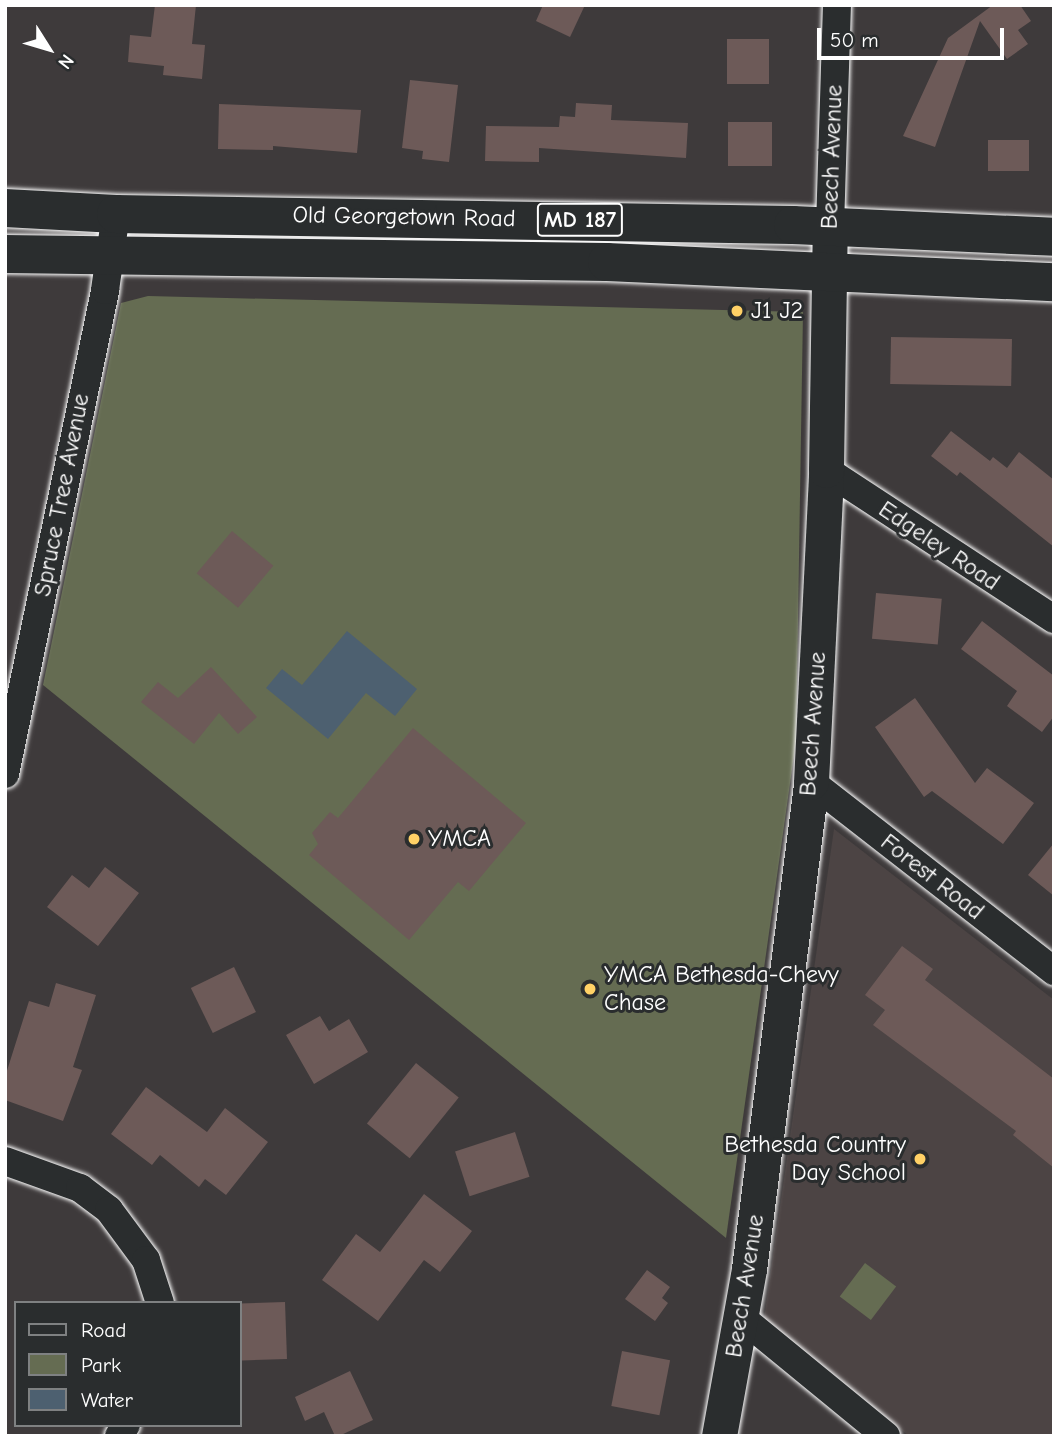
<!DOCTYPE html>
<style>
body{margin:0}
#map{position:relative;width:1059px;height:1441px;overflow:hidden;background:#3e3a3b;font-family:"Comic Neue",sans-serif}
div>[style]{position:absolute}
.built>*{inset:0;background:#4c4444}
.green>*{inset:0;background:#656c52;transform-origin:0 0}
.water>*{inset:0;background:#4d6070}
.building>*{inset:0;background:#6d5a58;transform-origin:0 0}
.roads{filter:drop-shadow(0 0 2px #fff) drop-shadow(0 0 2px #fff)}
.minor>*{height:28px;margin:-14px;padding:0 14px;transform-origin:14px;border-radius:14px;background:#2a2d2e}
.tertiary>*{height:35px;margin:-17.5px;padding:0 17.5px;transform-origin:17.5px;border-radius:17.5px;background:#2a2d2e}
.primary>*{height:38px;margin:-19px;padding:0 19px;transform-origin:19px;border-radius:19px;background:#2a2d2e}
.dots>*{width:19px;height:19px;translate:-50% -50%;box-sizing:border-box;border:4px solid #2a2d2e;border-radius:50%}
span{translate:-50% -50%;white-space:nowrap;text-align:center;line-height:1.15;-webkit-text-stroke:6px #2a2d2e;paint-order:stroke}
.shield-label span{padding:2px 5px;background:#2a2d2e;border:2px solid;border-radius:5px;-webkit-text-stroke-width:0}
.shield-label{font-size:23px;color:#fff;font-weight:700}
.street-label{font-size:24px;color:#fff}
.poi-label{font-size:24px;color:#fff}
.left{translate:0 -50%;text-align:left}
.right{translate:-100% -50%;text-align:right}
.frame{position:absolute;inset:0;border:7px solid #fff;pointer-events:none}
.legend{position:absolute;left:14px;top:1301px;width:228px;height:126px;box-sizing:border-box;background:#2a2d2e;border:2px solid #7f8182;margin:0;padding:9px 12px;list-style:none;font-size:21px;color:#fff}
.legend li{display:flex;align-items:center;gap:14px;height:35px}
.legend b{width:35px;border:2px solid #7f8182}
.north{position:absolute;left:14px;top:14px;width:70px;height:70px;-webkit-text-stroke:5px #2a2d2e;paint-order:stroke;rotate:127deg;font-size:19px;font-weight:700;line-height:28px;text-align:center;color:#fff}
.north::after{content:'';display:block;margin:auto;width:24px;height:32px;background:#fff;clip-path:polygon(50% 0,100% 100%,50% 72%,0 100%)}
.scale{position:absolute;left:817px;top:28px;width:187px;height:32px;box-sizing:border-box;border:4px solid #fff;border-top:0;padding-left:9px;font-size:21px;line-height:24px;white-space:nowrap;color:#fff;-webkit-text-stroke:5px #2a2d2e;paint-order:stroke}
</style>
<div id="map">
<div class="built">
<i style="clip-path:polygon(834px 829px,1054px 1000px,1054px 1436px,909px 1436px,764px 1319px)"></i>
</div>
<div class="green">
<i style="clip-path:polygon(148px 296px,803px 312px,796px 741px,726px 1238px,43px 685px,121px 303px)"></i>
<i style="left:865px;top:1263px;width:39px;height:42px;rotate:37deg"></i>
</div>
<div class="water">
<i style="clip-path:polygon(347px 631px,417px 689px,395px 716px,366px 693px,328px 739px,266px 688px,282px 669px,302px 685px)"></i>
</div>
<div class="building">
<i style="clip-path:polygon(155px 5px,196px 5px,192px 44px,205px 45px,202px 79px,163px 75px,164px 66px,128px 62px,130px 35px,151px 37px)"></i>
<i style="clip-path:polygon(543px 5px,585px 5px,570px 37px,536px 21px)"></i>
<i style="clip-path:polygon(993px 5px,1020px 5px,1031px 21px,1018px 30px,1028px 44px,1007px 59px,980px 21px,935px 147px,903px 136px,948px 38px)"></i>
<i style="left:727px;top:39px;width:42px;height:45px"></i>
<i style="clip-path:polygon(410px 80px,458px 85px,449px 162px,422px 159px,423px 151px,402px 148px)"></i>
<i style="clip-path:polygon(576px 103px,612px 105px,611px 120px,688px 123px,686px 158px,539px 148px,539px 162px,485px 161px,486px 126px,559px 127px,560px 116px,575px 117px)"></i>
<i style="clip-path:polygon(219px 104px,361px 110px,357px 153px,273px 146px,273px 150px,218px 149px)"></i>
<i style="left:728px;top:122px;width:44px;height:44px"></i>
<i style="left:988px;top:140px;width:41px;height:31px"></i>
<i style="left:891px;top:337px;width:121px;height:47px;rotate:1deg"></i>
<i style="clip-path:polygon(951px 431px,990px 461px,993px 457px,1007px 468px,1019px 452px,1054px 480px,1054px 547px,960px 472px,957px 476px,931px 456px)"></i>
<i style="left:232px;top:531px;width:54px;height:55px;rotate:40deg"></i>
<i style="left:876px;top:593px;width:66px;height:46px;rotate:5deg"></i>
<i style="clip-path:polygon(982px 621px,1054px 676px,1054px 716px,1042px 732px,1007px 706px,1017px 691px,961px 649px)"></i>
<i style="clip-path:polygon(211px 667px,257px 717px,238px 734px,219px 713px,194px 744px,141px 702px,158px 682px,178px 698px)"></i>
<i style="clip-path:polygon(915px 698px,975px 783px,987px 768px,1034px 803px,1003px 844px,932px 791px,924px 797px,875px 727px)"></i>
<i style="clip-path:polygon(413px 728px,526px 823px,469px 891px,458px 882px,409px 940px,309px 855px,318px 844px,312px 833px,330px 812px,338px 818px)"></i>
<i style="clip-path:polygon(1054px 843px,1054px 896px,1028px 875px)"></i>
<i style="clip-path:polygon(105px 867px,139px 893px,98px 946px,47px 907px,72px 875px,89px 888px)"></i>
<i style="clip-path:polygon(902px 946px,933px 969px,925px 980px,1054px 1079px,1054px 1168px,1013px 1135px,1016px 1131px,873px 1025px,885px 1010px,865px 995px)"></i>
<i style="left:234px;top:967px;width:50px;height:48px;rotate:64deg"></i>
<i style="clip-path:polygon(56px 983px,96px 995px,73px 1067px,82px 1070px,63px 1121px,5px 1100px,5px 1077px,29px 1001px,49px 1007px)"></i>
<i style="clip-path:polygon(320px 1016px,329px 1031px,349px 1019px,368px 1052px,314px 1084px,286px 1035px)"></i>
<i style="left:416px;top:1063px;width:55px;height:78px;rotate:39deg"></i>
<i style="clip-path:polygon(146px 1087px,207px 1132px,225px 1108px,268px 1142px,226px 1195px,205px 1179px,199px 1187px,160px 1155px,152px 1165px,111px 1134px)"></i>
<i style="left:515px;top:1132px;width:47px;height:63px;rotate:72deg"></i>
<i style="clip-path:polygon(424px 1194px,472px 1231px,440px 1272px,424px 1260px,378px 1321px,322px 1280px,356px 1234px,380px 1252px)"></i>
<i style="clip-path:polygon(647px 1270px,670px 1287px,662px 1298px,668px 1303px,655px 1321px,625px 1299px)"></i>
<i style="left:285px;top:1302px;width:57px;height:45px;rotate:88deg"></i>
<i style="left:622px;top:1351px;width:49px;height:56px;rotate:11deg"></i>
<i style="clip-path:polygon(350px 1371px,373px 1420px,339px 1436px,335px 1436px,324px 1412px,305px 1421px,295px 1397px)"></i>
</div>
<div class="roads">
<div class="minor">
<i style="left:830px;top:227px;width:222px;rotate:-88.2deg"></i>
<i style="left:826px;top:470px;width:272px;rotate:33.2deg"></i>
<i style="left:5px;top:774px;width:494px;rotate:-78.3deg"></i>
<i style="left:105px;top:290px;width:77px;rotate:-81.8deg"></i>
<i style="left:811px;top:782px;width:308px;rotate:37.9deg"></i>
<i style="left:5px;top:1161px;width:80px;rotate:19.8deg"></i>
<i style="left:80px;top:1188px;width:36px;rotate:37deg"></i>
<i style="left:109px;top:1210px;width:62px;rotate:53.5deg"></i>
<i style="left:146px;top:1260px;width:45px;rotate:72deg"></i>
<i style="left:742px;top:1318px;width:186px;rotate:39.3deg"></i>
<i style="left:119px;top:1436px;width:13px;rotate:-58deg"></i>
</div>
<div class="tertiary">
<i style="left:719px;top:1436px;width:170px;rotate:-79.8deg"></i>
<i style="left:749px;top:1269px;width:491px;rotate:-82.7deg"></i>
<i style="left:811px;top:782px;width:312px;rotate:-87.2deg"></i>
<i style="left:826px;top:470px;width:243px;rotate:-89.1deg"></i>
</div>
<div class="primary">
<i style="left:5px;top:208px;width:111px;rotate:3.1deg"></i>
<i style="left:116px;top:214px;width:677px;rotate:0.93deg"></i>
<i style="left:793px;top:225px;width:261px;rotate:2.6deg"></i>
<i style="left:5px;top:254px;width:602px;rotate:0.76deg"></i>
<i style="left:607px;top:262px;width:447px;rotate:2.6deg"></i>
</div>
</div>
<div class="dots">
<i style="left:737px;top:311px;background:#ffd166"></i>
<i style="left:414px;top:839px;background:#ffd166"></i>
<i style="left:590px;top:989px;background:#ffd166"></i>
<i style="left:920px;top:1159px;background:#ffd166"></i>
</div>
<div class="shield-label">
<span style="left:580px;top:220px">MD 187</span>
</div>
<div class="street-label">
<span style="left:832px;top:157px;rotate:-88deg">Beech Avenue</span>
<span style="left:404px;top:217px;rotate:1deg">Old Georgetown Road</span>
<span style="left:62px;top:495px;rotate:-79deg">Spruce Tree Avenue</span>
<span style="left:939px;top:546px;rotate:34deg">Edgeley Road</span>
<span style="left:813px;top:724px;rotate:-86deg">Beech Avenue</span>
<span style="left:932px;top:877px;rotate:38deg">Forest Road</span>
<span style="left:745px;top:1286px;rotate:-81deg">Beech Avenue</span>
</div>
<div class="poi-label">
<span class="left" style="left:751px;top:311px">J1 J2</span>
<span class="left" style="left:428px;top:839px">YMCA</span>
<span class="left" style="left:604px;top:989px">YMCA Bethesda-Chevy<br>Chase</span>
<span class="right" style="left:906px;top:1159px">Bethesda Country<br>Day School</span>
</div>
<div class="frame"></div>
<ul class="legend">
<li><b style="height:9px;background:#2a2d2e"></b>Road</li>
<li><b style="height:19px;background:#656c52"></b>Park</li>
<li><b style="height:19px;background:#4d6070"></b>Water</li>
</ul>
<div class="north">N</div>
<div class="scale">50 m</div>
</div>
